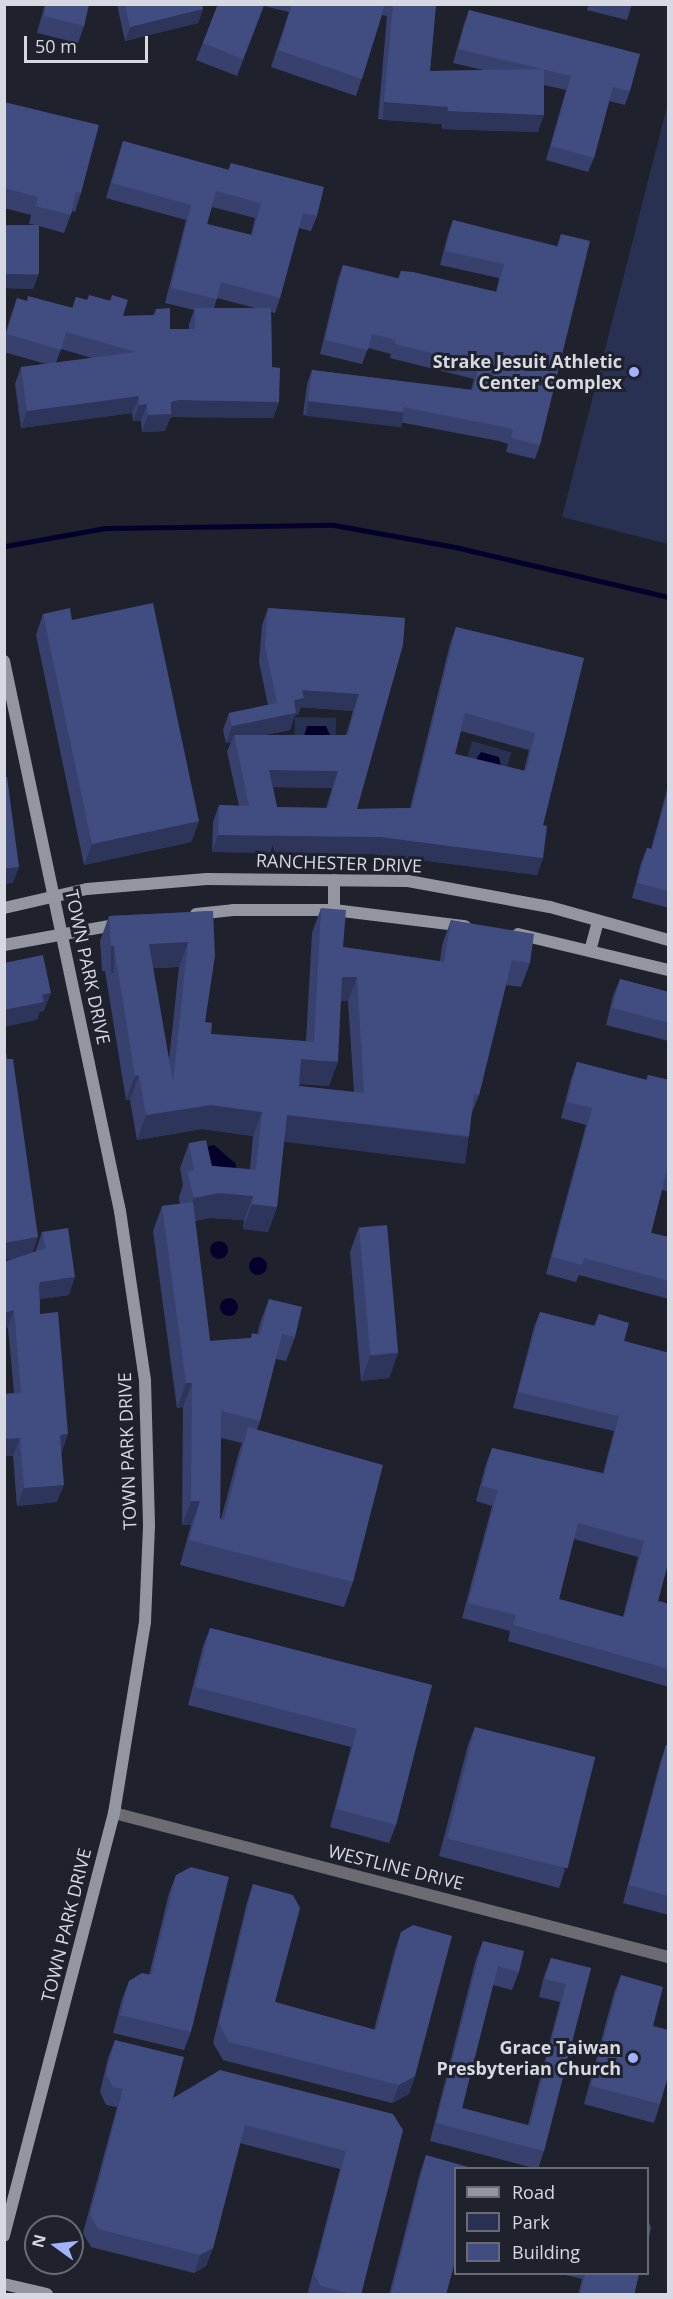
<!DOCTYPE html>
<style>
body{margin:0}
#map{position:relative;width:673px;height:2299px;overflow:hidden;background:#1f222d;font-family:"Open Sans",sans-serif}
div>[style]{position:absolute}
.green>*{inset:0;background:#293153;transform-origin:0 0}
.water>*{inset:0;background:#04002b}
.round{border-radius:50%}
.stream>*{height:5px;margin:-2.5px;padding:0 2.5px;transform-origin:2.5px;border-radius:2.5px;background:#04002b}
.street>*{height:12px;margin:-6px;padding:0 6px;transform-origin:6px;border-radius:6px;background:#6a6c72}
.secondary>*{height:12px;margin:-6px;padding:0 6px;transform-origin:6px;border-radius:6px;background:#9396a0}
.wall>*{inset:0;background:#38416e}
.shaded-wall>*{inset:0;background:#2e355a;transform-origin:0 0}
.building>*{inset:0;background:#414c80;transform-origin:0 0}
.dots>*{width:16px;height:16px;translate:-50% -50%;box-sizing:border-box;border:3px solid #1f222d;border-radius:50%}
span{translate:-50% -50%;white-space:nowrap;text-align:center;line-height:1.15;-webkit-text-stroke:6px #1f222d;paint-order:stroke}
.poi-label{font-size:18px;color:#d6d9e1;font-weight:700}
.right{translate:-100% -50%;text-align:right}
.street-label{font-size:18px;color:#d6d9e1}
.frame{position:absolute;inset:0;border:6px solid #d6d9e1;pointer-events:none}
.legend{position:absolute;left:454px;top:2167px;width:195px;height:108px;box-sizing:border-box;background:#1f222d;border:2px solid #686b75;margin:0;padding:8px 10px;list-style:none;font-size:18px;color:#d6d9e1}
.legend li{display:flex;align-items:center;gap:12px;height:30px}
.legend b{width:30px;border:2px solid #686b75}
.north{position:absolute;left:24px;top:2215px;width:60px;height:60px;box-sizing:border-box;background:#1f222d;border:2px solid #686b75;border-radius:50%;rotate:285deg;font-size:16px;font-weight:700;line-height:24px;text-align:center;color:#d6d9e1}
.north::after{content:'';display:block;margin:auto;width:21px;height:27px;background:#a1b3fd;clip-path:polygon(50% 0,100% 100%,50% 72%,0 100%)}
.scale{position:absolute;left:24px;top:36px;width:124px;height:27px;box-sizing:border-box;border:3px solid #d6d9e1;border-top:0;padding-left:8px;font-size:18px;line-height:21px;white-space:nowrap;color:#d6d9e1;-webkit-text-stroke:4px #1f222d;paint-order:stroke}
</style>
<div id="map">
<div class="green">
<i style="clip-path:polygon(668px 103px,668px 544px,562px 517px)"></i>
<i style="left:295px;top:717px;width:41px;height:29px;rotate:1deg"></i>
<i style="left:472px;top:741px;width:41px;height:28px;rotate:16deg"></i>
</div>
<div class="water">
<i style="clip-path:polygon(307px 726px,326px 726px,330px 735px,304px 736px)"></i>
<i style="clip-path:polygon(481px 752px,499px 757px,501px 767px,475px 761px)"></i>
<i style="clip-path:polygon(214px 1145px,236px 1164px,233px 1189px,221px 1187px,197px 1149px)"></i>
<i class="round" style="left:210px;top:1241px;width:18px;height:18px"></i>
<i class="round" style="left:249px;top:1257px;width:18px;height:18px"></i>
<i class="round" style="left:220px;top:1298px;width:18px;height:18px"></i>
</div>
<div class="stream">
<i style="left:5px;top:546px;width:102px;rotate:-10.2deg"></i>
<i style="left:105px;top:528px;width:229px;rotate:-0.8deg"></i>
<i style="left:334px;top:525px;width:123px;rotate:10.3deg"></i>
<i style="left:455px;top:547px;width:219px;rotate:13.2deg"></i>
</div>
<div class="street">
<i style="left:114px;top:1813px;width:572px;rotate:14.57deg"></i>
</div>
<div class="secondary">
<i style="left:4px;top:661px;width:562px;rotate:78.09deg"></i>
<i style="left:120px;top:1211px;width:172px;rotate:81.6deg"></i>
<i style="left:145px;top:1381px;width:145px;rotate:88.4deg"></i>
<i style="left:149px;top:1526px;width:96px;rotate:92.4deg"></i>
<i style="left:145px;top:1622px;width:193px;rotate:99.2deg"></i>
<i style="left:114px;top:1813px;width:437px;rotate:104.6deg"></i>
<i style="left:334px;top:880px;width:30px;rotate:90deg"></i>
<i style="left:4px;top:908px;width:85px;rotate:-12.9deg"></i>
<i style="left:87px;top:889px;width:120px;rotate:-4.8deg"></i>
<i style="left:207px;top:879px;width:201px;rotate:0.6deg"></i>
<i style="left:408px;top:881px;width:144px;rotate:10.4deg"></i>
<i style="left:550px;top:907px;width:123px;rotate:15.6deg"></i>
<i style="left:196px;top:914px;width:37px;rotate:-6deg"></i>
<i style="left:233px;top:910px;width:101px"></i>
<i style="left:334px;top:910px;width:132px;rotate:7deg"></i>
<i style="left:518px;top:934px;width:154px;rotate:13.5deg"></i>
<i style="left:4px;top:945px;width:117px;rotate:-10.3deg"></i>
<i style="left:590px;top:951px;width:30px;rotate:-75deg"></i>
<i style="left:4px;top:2284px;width:44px;rotate:13.1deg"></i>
</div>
<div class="wall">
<i style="clip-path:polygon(45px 4px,89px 4px,84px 26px,78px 43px,37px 33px)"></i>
<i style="clip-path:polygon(117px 4px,202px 4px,203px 9px,198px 23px,125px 41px)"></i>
<i style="clip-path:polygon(218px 4px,436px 4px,430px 71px,483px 70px,453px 63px,464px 24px,469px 10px,630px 91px,625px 105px,609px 101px,594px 158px,588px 172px,546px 160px,566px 90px,544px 85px,538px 132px,442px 129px,442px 124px,378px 119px,387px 16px,382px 15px,356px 96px,271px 67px,289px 12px,264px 6px,237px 76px,196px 60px)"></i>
<i style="clip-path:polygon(589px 4px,632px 4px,627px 20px,587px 10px)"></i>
<i style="clip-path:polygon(4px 102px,81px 193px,75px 212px,72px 211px,64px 233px,39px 226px,38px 275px,33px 289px,4px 288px,4px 225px,36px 225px,29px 224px,31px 215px,4px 208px)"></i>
<i style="clip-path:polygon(evenodd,123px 141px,228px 170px,231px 163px,317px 216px,311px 231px,299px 228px,280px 298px,275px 313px,271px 312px,272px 367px,279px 402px,273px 418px,173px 417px,170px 418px,165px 431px,142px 432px,141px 421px,133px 421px,132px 413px,21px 428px,15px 384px,21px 367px,46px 364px,4px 352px,4px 339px,11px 315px,17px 298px,26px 301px,72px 308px,76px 297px,87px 300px,110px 301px,112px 295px,123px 316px,153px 315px,156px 309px,170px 329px,189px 329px,189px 324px,194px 310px,165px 303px,186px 220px,106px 198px,118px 157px,123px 141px,212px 207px,255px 218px,251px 235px,207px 224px,212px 207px,123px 141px,217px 298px,255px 308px,214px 308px,217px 298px,123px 141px,61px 349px,92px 358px,56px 363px,61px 349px)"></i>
<i style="clip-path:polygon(453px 220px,557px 246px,561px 234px,540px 445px,535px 459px,506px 452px,508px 444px,499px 441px,399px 422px,397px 425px,303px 415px,307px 384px,312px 370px,471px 390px,474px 379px,390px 358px,391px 354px,368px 348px,362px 364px,320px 354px,338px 279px,343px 265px,398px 278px,401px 271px,496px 292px,499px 278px,440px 265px,448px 234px)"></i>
<i style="clip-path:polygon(evenodd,268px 608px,405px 618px,357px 809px,410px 808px,450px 644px,456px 627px,584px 658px,543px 825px,543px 858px,537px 875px,373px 854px,212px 852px,213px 822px,219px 805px,239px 806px,227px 752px,231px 742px,226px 743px,223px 730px,229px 713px,268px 705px,259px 662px,262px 625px,268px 608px,301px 707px,353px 711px,346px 735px,265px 735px,290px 730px,295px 715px,298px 715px,301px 707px,268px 608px,461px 731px,529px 750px,524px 771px,455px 754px,461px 731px,268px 608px,273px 787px,332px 788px,326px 808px,277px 807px,273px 787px)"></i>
<i style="clip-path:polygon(43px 614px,72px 620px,199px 821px,191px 842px,84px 865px,36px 635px)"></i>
<i style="clip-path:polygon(669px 782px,669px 908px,632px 898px,641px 863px,647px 848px,651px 849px)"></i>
<i style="clip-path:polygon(evenodd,321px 908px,343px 947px,440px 961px,442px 945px,451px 920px,530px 963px,521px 987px,506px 985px,479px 1095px,471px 1115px,469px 1136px,460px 1161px,284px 1140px,277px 1207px,268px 1232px,243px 1229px,244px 1220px,210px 1218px,195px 1221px,210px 1341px,250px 1338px,257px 1335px,260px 1323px,269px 1299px,295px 1337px,286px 1361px,276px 1359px,260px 1421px,257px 1430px,353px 1582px,344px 1607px,180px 1565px,191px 1525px,182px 1525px,183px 1407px,177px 1408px,153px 1231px,162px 1206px,180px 1204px,179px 1197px,183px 1185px,180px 1168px,189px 1143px,212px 1166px,250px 1169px,253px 1136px,202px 1129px,137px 1140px,130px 1100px,126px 1100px,105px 971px,102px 971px,100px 941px,109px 916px,213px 911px,205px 1022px,211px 1034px,306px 1041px,312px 933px,321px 908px,179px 967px,169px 1060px,153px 968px,179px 967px,321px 908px,341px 1001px,348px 1001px,354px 1092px,299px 1086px,300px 1084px,329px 1086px,341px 1001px,321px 908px,221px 1438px,242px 1443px,239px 1452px,221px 1519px,220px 1519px,221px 1438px)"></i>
<i style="clip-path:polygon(620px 979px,669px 992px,669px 1041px,606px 1025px,613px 996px)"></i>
<i style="clip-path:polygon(4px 1042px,32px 1253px,36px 1251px,36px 1250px,42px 1232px,69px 1295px,40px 1299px,40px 1314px,62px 1452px,61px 1452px,57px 1502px,17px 1506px,13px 1456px,4px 1456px,4px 1394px,14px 1393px,8px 1327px,4px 1329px,4px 1262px,17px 1258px,4px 1260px)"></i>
<i style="clip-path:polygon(577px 1062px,646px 1080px,648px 1075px,669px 1080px,669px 1192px,662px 1190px,651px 1233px,669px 1237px,669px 1299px,579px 1275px,576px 1282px,546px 1274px,586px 1125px,561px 1118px,571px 1079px)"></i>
<i style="clip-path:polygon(359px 1227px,398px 1353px,389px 1378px,361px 1381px,350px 1252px)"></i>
<i style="clip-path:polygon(evenodd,540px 1312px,594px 1326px,599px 1314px,624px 1341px,669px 1353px,669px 1565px,667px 1565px,658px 1601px,669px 1604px,669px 1687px,508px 1641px,510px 1631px,462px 1618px,492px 1506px,476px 1501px,486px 1464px,492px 1448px,603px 1473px,614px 1431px,513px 1408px,534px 1327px,540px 1312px,574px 1539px,638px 1557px,623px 1617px,559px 1599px,574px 1539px)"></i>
<i style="clip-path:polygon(210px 1628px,432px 1685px,396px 1825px,389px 1843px,330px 1827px,351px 1747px,188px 1705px,203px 1646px)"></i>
<i style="clip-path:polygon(475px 1727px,565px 1870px,559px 1888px,439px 1856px,468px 1745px)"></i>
<i style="clip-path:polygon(666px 1745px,669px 1745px,669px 1915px,623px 1903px,660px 1763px)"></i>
<i style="clip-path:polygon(176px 1875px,191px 2032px,184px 2050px,113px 2033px,122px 1999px,129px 1981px,149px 1975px,169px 1893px)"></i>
<i style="clip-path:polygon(253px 1884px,275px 2002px,374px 2030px,395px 1950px,401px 1932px,415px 2076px,409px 2094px,392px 2103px,223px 2060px,213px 2043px,247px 1902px)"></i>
<i style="clip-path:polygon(483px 1941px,519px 1972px,512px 1990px,493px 1985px,462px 2108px,528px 2125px,560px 2002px,539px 1997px,544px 1976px,551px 1958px,591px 1968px,544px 2151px,538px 2169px,430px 2141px,476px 1959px)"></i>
<i style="clip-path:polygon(621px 1975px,653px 2026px,660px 2104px,654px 2123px,584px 2104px,614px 1993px)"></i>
<i style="clip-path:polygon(115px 2040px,173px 2098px,393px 2114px,361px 2295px,309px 2295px,308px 2292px,340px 2169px,240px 2143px,213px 2248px,206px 2266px,194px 2273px,91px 2247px,83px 2233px,117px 2107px,106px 2105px,100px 2092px,108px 2058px)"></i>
<i style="clip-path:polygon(426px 2155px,446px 2295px,389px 2295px,420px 2173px)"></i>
<i style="clip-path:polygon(562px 2274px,639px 2274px,634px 2295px,578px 2295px,582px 2279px)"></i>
</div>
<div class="shaded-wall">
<i style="clip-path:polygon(203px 9px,198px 23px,125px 41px,130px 27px)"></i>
<i style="left:384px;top:102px;width:64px;height:18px;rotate:4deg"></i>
<i style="clip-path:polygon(448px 111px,544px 115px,538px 132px,442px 129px)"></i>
<i style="clip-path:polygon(4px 274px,38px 275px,33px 289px,4px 288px)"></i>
<i style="clip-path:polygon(139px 396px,132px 413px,21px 428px,27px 411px)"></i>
<i style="clip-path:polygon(179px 400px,279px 402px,273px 418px,173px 417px,170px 418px,165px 431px,142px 432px,148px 415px,171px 402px)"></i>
<i style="left:308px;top:401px;width:96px;height:15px;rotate:7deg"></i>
<i style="clip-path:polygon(147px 404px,141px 421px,133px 421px,139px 405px)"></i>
<i style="clip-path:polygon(302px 690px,359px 694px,353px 711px,301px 707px,298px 715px,295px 715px,290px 730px,235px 741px,234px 735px,231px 742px,226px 743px,232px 726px,294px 700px)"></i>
<i style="clip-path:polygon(269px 770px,338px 771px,332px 788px,263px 787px)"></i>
<i style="clip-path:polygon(199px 821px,191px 842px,84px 865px,92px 844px)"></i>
<i style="clip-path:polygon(218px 835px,380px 837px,543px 858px,537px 875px,373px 854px,212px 852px)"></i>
<i style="clip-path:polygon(19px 867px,13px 883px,4px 884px,4px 869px)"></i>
<i style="clip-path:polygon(188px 942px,179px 967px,140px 969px,149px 944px)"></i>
<i style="left:111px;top:946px;width:3px;height:27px"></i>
<i style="clip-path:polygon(342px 977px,357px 977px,348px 1001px,333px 1001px)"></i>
<i style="clip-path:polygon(51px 993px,44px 1011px,40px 1012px,37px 1020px,4px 1027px,4px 1010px,42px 995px)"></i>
<i style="clip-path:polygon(301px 1059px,338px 1062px,329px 1086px,292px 1083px)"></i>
<i style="clip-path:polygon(139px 1075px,130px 1100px,126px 1100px,135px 1076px)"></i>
<i style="clip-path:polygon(211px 1105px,262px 1112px,253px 1136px,202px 1129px,137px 1140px,146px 1115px)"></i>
<i style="left:287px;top:1115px;width:183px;height:27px;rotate:7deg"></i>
<i style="clip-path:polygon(219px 1193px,253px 1196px,244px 1220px,210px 1218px,185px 1222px,194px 1198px)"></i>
<i style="clip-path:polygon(252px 1204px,277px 1207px,268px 1232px,243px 1229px)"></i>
<i style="clip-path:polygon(38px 1237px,32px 1255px,4px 1260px,4px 1243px)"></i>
<i style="clip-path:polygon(75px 1277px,69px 1295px,34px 1300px,40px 1282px)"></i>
<i style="clip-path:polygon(14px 1310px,8px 1327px,4px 1329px,4px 1313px)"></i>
<i style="clip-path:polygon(398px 1353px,389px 1378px,361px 1381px,370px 1356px)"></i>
<i style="clip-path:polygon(186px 1383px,192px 1383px,183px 1407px,177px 1408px)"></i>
<i style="clip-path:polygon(68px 1434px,62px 1452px,53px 1453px,60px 1435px)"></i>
<i style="clip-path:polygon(20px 1438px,13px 1456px,4px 1456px,4px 1439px)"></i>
<i style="clip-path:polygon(64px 1485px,57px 1502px,17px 1506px,24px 1488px)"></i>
<i style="clip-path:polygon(191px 1501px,200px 1501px,191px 1525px,182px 1525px)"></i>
<i style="clip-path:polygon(415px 2076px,409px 2094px,392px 2103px,399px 2085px)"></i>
<i style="clip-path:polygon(213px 2248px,206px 2266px,194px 2273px,200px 2255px)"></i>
</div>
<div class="building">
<i style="clip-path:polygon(46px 4px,89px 4px,84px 26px,44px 16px)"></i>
<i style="clip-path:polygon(125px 4px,202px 4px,203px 9px,130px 27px)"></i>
<i style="clip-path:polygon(218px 4px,264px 4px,243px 59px,203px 43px)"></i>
<i style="clip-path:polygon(292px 4px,385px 4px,362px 79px,278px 50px)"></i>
<i style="clip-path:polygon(393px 4px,436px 4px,430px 71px,544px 69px,544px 115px,448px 111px,448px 107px,384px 102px)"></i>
<i style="clip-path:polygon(469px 10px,640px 54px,630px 91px,613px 87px,594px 158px,551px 146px,571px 76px,458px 49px)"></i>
<i style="clip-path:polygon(4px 102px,99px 125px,81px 193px,76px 192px,71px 215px,36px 206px,38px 197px,4px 188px)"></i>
<i style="clip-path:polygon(evenodd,123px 141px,229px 170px,231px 163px,324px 187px,317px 216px,303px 213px,280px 298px,221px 282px,217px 299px,171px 288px,191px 205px,112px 183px,123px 141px,216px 191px,261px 203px,252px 235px,207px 224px,216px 191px)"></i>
<i style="clip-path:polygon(453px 220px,558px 247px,561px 234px,590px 241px,540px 445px,511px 438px,513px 430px,504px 427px,403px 407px,403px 412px,308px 401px,312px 370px,473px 390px,479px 365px,395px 344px,396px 340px,372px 334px,368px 350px,325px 340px,343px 265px,399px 279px,401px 271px,413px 272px,497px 292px,504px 264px,445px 251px)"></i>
<i style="left:4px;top:225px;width:35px;height:49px"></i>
<i style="clip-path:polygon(89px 295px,111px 301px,112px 295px,128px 300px,123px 316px,156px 315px,156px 309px,170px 308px,170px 329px,195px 329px,195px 308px,271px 308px,272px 367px,280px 368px,279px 402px,179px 400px,171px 402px,171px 414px,148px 415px,147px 404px,139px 405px,139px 396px,27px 411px,21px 367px,136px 352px,66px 332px,61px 350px,7px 334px,17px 298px,27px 301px,28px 296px,73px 308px,76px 297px,87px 300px)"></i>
<i style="clip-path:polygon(153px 603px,199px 821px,92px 844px,43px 614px,70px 608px,72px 620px)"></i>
<i style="clip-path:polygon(evenodd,268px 608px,405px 618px,403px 645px,357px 809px,412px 808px,456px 627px,584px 658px,543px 825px,547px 826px,543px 858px,380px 837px,218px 835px,219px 805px,249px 806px,234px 735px,348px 735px,359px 694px,302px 690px,304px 698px,294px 700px,296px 713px,232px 726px,229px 713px,277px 703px,265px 645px,268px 608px,465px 713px,535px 733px,526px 771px,455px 754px,465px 713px,268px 608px,269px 770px,338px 771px,328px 808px,277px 807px,269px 770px)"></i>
<i style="clip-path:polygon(4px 777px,7px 777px,19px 867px,4px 869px)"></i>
<i style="clip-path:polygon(669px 788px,669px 891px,637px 883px,647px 848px,652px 849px)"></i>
<i style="clip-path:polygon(evenodd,321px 908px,346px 910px,343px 947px,444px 962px,451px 920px,534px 934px,530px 963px,512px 960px,479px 1095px,474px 1094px,469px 1136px,287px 1115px,277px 1207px,252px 1204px,253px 1196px,219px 1193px,194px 1198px,187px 1172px,194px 1170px,189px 1143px,206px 1140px,212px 1166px,256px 1170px,262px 1112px,211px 1105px,146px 1115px,139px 1075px,135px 1076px,114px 946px,111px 946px,109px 916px,213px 911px,215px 956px,205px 1022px,212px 1023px,211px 1034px,314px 1042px,321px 908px,188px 942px,173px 1082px,149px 944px,188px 942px,321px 908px,342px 977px,357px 977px,364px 1093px,299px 1086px,301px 1059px,338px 1062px,342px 977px)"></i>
<i style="clip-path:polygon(43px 955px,51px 993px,42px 995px,44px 1002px,4px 1010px,4px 963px)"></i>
<i style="clip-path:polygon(620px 979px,669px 992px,669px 1023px,612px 1008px)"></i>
<i style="clip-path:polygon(4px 1042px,7px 1059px,13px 1059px,38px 1237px,4px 1243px)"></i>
<i style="clip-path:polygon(577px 1062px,647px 1080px,648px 1075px,669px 1080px,669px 1173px,666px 1173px,651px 1233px,669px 1237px,669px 1281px,584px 1258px,582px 1265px,552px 1257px,592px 1108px,567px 1102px)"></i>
<i style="clip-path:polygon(193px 1202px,210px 1341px,251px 1338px,252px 1333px,260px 1335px,269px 1299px,302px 1307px,295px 1337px,282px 1334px,260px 1421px,221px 1411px,220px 1519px,224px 1520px,248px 1427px,383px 1465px,353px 1582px,189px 1540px,200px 1501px,191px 1501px,192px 1383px,186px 1383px,162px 1206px)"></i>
<i style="left:387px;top:1225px;width:128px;height:28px;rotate:85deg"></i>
<i style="clip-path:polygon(68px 1228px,75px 1277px,40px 1282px,39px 1287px,40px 1314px,58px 1312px,68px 1434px,60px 1435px,64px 1485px,24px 1488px,20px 1438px,4px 1439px,4px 1394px,21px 1393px,14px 1310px,4px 1313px,4px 1262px,46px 1248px,42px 1232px)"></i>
<i style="clip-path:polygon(evenodd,540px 1312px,595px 1326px,599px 1314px,629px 1323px,624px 1341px,669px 1353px,669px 1560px,658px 1601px,669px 1604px,669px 1669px,513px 1625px,516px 1615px,468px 1603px,498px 1490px,482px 1486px,492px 1448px,604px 1474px,619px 1416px,518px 1392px,540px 1312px,578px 1523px,644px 1541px,624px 1617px,559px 1599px,578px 1523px)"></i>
<i style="clip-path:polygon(210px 1628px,432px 1685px,396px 1825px,336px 1809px,357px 1729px,195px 1687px)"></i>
<i style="left:475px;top:1727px;width:124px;height:115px;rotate:14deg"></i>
<i style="clip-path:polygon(666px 1745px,669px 1745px,669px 1896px,629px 1885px)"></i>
<i style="clip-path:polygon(191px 1867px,229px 1877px,191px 2032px,120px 2015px,129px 1981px,142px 1973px,151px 1975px,176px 1875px)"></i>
<i style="clip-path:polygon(253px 1884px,293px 1895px,300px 1908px,275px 2002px,376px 2030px,401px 1932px,413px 1925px,452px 1936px,415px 2076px,399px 2085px,229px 2042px,219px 2024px)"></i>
<i style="clip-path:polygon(483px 1941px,524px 1951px,519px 1972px,498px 1966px,462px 2108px,530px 2126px,566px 1984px,545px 1979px,551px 1958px,591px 1968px,544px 2151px,436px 2123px)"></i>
<i style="clip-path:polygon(621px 1975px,663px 1987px,653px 2026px,669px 2030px,669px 2073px,660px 2104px,591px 2086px)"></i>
<i style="clip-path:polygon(115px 2040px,184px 2057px,173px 2098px,220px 2070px,393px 2114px,403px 2130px,361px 2295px,355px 2295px,321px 2286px,314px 2274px,346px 2151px,245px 2125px,213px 2248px,200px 2255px,98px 2229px,90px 2215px,123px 2089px,113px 2087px,106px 2074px)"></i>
<i style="clip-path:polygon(426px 2155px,475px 2169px,456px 2169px,456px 2258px,446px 2295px,391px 2295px)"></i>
<i style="clip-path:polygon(648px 2221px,651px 2227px,648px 2242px)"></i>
<i style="clip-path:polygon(585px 2274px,639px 2274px,634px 2295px,580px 2295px)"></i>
</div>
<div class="dots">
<i style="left:634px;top:372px;background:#a1b3fd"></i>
<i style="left:633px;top:2058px;background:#a1b3fd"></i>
</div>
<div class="poi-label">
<span class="right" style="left:622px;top:372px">Strake Jesuit Athletic<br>Center Complex</span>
<span class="right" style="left:621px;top:2058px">Grace Taiwan<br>Presbyterian Church</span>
</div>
<div class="street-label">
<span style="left:339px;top:863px;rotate:2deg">RANCHESTER DRIVE</span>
<span style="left:88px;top:967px;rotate:78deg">TOWN PARK DRIVE</span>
<span style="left:127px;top:1451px;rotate:-92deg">TOWN PARK DRIVE</span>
<span style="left:396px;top:1867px;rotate:14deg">WESTLINE DRIVE</span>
<span style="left:66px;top:1925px;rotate:-76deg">TOWN PARK DRIVE</span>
</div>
<div class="frame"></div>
<ul class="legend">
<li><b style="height:8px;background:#9396a0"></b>Road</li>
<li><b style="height:16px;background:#293153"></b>Park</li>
<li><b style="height:16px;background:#414c80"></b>Building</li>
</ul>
<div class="north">N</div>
<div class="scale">50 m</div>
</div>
